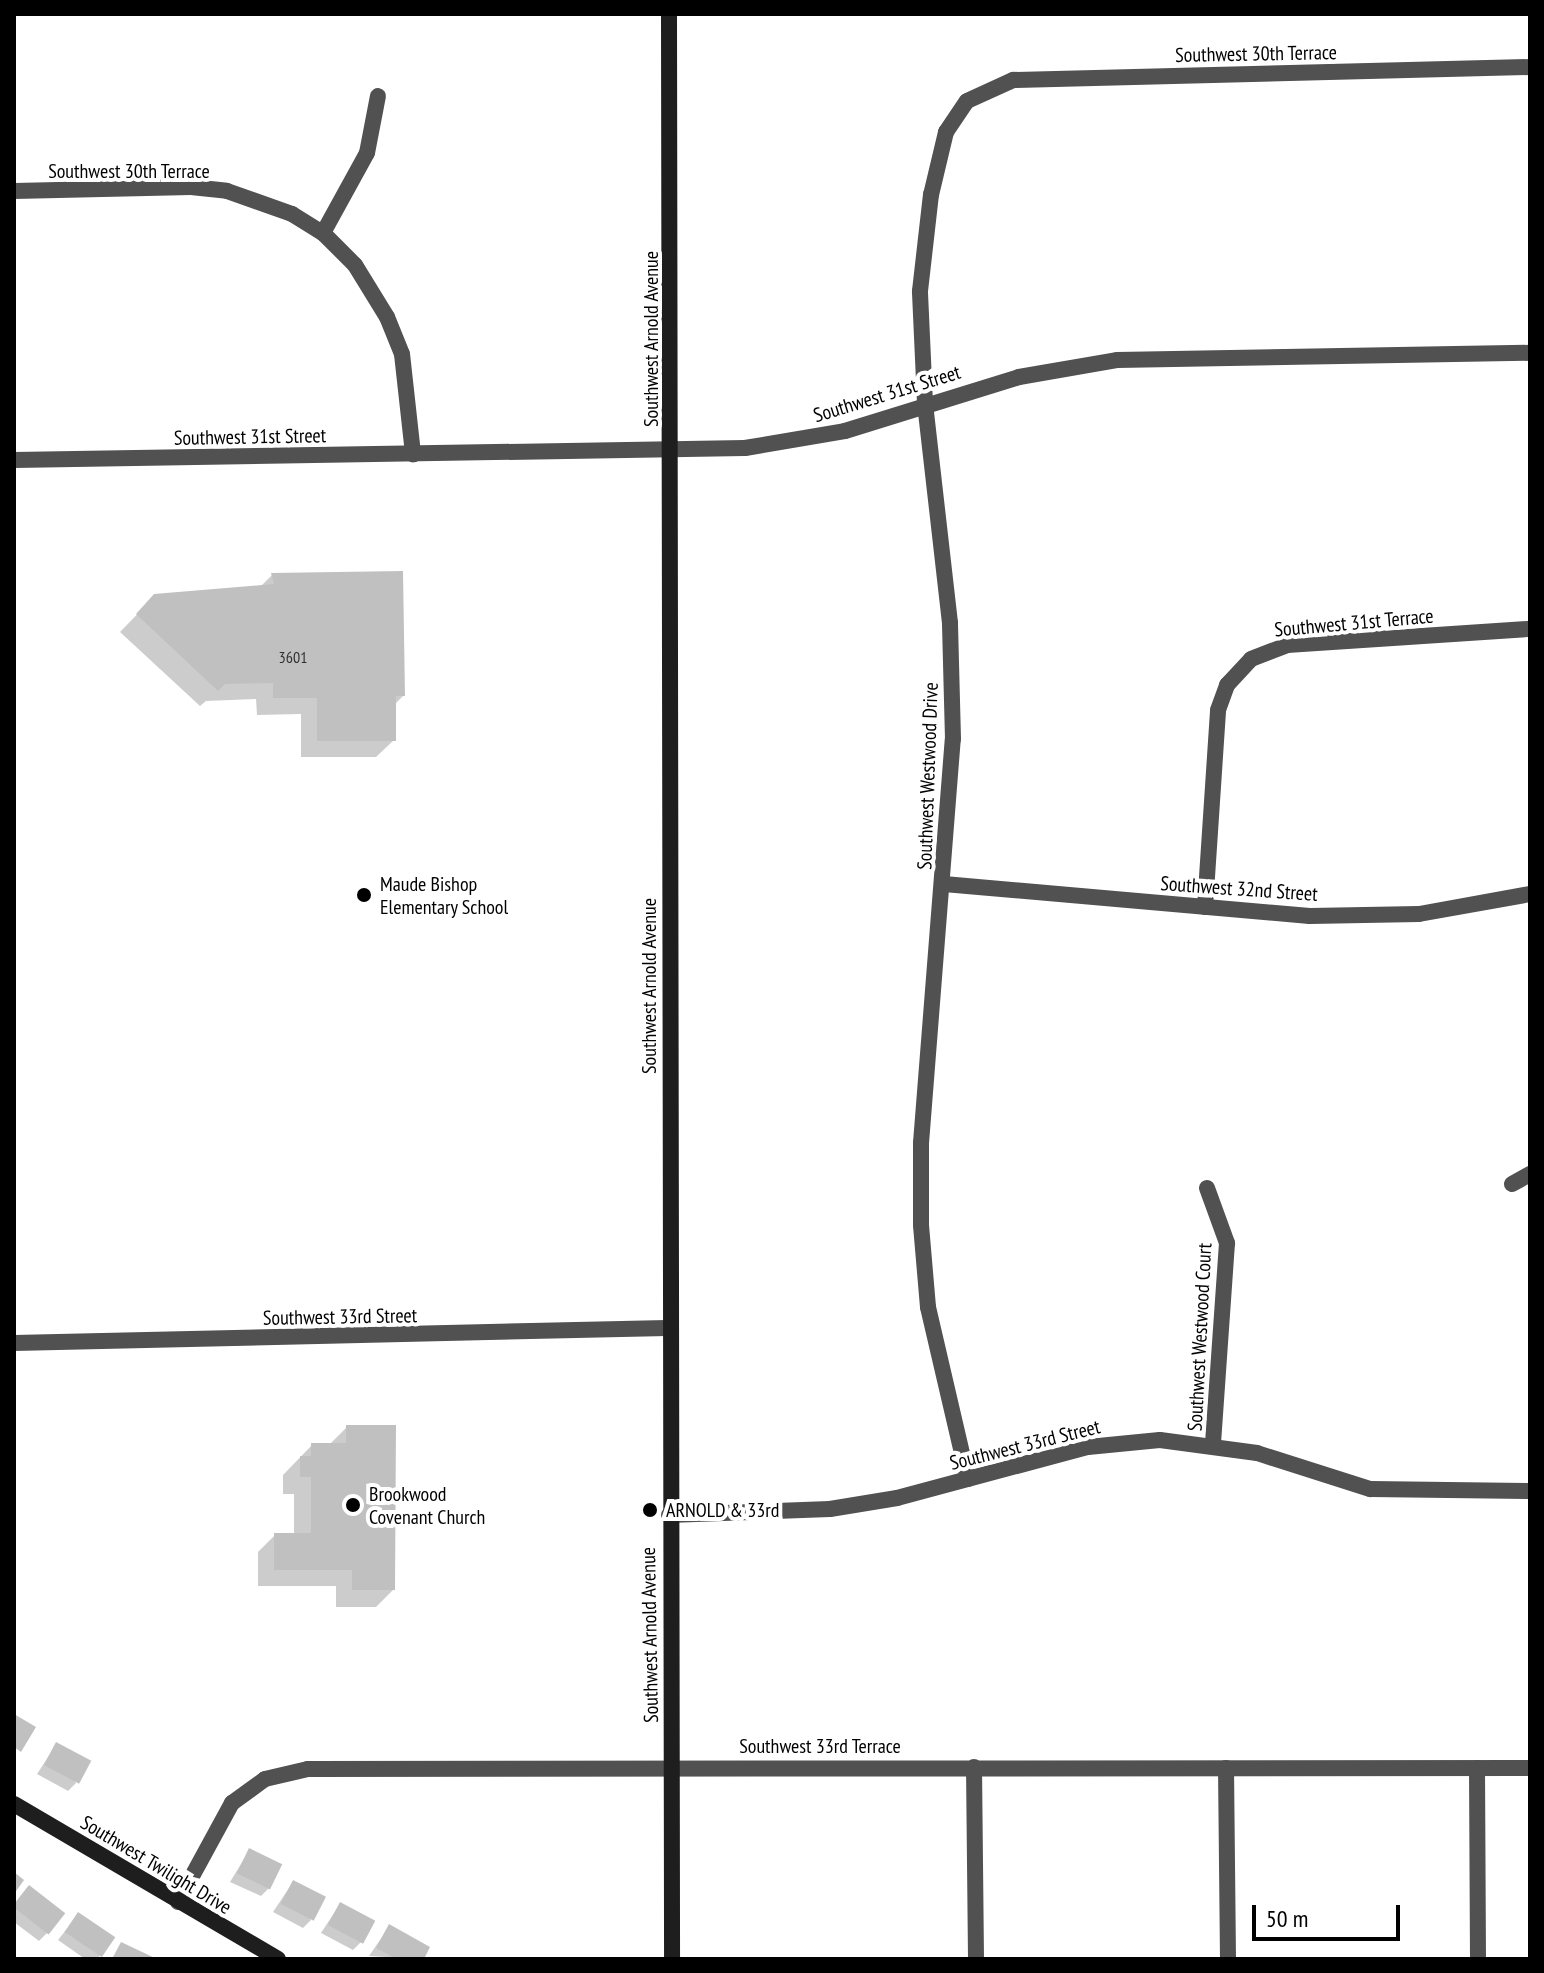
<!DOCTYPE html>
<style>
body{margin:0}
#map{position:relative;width:1544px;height:1973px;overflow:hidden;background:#fff;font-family:"PT Sans Narrow",sans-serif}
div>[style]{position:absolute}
.shadow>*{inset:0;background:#0003}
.building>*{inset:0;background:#c0c0c0;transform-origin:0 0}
.street>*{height:16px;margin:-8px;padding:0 8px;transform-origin:8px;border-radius:8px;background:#515151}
.secondary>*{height:16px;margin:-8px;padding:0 8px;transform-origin:8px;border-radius:8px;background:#1e1e1e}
.dots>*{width:22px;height:22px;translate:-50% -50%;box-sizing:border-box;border:4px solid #fff;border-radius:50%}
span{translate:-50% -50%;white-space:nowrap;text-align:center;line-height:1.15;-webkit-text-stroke:8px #fff;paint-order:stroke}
.number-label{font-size:16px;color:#303030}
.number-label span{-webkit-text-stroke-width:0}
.street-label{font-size:20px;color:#000}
.poi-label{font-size:20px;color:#000}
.left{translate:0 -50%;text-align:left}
.frame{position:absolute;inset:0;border:16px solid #000;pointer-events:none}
.scale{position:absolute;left:1252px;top:1905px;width:148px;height:36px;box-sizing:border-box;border:4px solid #000;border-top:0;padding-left:10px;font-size:24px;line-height:28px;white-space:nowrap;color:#000;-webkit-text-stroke:6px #fff;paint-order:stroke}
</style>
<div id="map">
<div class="shadow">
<i style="clip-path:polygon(272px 575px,403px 696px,394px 705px,394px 740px,376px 757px,301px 757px,301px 714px,257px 715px,256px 699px,206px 701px,200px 706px,120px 632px,155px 596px,259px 588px)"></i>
<i style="clip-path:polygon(347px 1427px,393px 1590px,376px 1607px,336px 1607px,336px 1586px,258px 1586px,258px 1552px,275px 1535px,294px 1535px,294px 1494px,283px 1494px,283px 1475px,312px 1445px,329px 1445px)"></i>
<i style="clip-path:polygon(56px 1745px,76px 1783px,68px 1791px,37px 1774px)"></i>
<i style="clip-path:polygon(249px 1851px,269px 1888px,261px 1896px,230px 1882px)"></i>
<i style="clip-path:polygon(293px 1882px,311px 1920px,303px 1928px,273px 1912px)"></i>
<i style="clip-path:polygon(29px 1888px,47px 1933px,39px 1941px,14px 1922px,14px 1905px)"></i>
<i style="clip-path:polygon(340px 1904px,361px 1942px,353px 1950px,321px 1933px)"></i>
<i style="clip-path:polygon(78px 1915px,100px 1956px,96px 1959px,85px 1959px,58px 1940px)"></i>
<i style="clip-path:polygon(389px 1927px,422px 1959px,369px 1956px)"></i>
</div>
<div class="building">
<i style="clip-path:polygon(403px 571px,405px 696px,396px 696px,396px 741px,317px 741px,317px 698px,273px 698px,273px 683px,225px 684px,218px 691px,136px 614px,154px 594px,274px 584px,271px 573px)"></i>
<i style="clip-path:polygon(346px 1425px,396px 1425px,395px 1590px,352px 1590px,352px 1570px,274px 1570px,274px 1533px,311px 1533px,311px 1477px,300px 1477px,300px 1456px,311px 1456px,311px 1443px,346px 1443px)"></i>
<i style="clip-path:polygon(14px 1714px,36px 1727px,21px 1752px,14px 1747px)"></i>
<i style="left:56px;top:1742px;width:40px;height:26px;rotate:28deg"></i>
<i style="left:249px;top:1848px;width:37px;height:28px;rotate:26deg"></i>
<i style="clip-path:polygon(14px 1872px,24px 1880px,14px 1894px)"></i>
<i style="left:293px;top:1880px;width:37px;height:27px;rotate:27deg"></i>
<i style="left:29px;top:1885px;width:46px;height:27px;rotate:38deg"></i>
<i style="left:340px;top:1902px;width:40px;height:26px;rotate:28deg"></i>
<i style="left:78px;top:1912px;width:45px;height:24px;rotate:34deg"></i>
<i style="clip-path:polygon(389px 1924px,430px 1947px,424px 1959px,397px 1959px,376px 1948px)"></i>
<i style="clip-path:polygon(121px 1942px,157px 1959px,112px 1959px)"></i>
</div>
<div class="street">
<i style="left:14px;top:191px;width:177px;rotate:-1.3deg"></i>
<i style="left:191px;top:187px;width:36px;rotate:6deg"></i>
<i style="left:227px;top:191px;width:69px;rotate:19.5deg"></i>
<i style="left:292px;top:214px;width:36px;rotate:32deg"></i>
<i style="left:323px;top:233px;width:45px;rotate:45deg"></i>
<i style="left:355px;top:265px;width:61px;rotate:58.4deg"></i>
<i style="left:387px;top:317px;width:40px;rotate:68deg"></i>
<i style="left:402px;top:354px;width:101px;rotate:83.7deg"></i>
<i style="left:323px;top:233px;width:91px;rotate:-61.2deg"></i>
<i style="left:367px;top:153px;width:58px;rotate:-79.1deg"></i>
<i style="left:14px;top:460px;width:731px;rotate:-0.94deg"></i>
<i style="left:745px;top:448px;width:101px;rotate:-9.6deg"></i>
<i style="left:845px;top:431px;width:182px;rotate:-17.2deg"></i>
<i style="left:1019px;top:377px;width:99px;rotate:-9.8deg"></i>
<i style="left:1117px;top:360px;width:413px;rotate:-1deg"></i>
<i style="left:944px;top:884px;width:367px;rotate:5deg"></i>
<i style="left:1310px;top:916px;width:109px;rotate:-1.1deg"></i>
<i style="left:1419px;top:914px;width:113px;rotate:-10.2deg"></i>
<i style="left:1205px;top:907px;width:197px;rotate:-86.2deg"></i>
<i style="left:1218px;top:710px;width:27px;rotate:-70deg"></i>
<i style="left:1227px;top:685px;width:35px;rotate:-47deg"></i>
<i style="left:1251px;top:659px;width:39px;rotate:-21deg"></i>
<i style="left:1287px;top:645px;width:244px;rotate:-3.8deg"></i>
<i style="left:1512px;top:1184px;width:21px;rotate:-29deg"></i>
<i style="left:1207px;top:1188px;width:59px;rotate:70deg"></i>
<i style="left:1227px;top:1243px;width:201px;rotate:94deg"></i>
<i style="left:14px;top:1343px;width:653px;rotate:-1.32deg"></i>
<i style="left:968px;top:1479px;width:177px;rotate:-103.1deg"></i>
<i style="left:928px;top:1307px;width:82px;rotate:-94.9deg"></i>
<i style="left:921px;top:1225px;width:82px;rotate:-90deg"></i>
<i style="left:921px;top:1143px;width:405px;rotate:-85.5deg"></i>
<i style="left:953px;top:739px;width:116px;rotate:-91.5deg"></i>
<i style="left:950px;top:623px;width:221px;rotate:-96.5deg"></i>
<i style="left:925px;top:403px;width:112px;rotate:-92.6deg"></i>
<i style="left:920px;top:291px;width:97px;rotate:-83.5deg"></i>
<i style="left:931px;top:195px;width:65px;rotate:-76.6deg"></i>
<i style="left:946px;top:132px;width:37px;rotate:-56deg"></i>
<i style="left:967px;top:101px;width:51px;rotate:-24.5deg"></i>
<i style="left:1013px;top:80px;width:517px;rotate:-1.44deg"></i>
<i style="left:669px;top:1515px;width:161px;rotate:-2.1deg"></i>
<i style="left:830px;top:1509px;width:68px;rotate:-9.3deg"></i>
<i style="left:897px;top:1498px;width:198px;rotate:-15deg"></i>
<i style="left:1088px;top:1447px;width:72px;rotate:-5.6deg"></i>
<i style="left:1160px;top:1440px;width:98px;rotate:7.6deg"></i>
<i style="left:1257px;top:1453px;width:119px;rotate:17.7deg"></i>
<i style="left:1370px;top:1489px;width:160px;rotate:0.7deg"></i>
<i style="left:974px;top:1767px;width:192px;rotate:89.4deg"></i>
<i style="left:1226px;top:1768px;width:191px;rotate:89.4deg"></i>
<i style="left:1477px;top:1768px;width:191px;rotate:89.7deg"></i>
<i style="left:178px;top:1902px;width:113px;rotate:-61.4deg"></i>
<i style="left:232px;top:1803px;width:41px;rotate:-36deg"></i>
<i style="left:265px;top:1779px;width:44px;rotate:-13.1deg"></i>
<i style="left:308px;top:1769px;width:1222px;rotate:-0.05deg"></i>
</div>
<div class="secondary">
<i style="left:669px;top:14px;width:1945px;rotate:89.91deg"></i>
<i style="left:14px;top:1804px;width:306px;rotate:30.4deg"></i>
</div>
<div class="dots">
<i style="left:364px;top:895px;background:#000"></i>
<i style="left:353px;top:1505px;background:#000"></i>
<i style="left:650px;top:1510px;background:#000"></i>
</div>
<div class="number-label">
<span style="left:293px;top:657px">3601</span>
</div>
<div class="street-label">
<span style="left:1256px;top:54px;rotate:-1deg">Southwest 30th Terrace</span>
<span style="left:129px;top:171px">Southwest 30th Terrace</span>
<span style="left:651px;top:339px;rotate:-90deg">Southwest Arnold Avenue</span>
<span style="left:887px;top:394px;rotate:-17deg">Southwest 31st Street</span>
<span style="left:250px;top:437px;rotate:-1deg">Southwest 31st Street</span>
<span style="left:1354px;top:623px;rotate:-5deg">Southwest 31st Terrace</span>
<span style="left:928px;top:776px;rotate:-88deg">Southwest Westwood Drive</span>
<span style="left:1239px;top:889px;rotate:4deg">Southwest 32nd Street</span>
<span style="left:649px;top:986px;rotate:-90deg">Southwest Arnold Avenue</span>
<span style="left:340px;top:1317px;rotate:-1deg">Southwest 33rd Street</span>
<span style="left:1200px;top:1337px;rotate:-87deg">Southwest Westwood Court</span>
<span style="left:1025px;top:1445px;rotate:-14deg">Southwest 33rd Street</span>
<span style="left:650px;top:1635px;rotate:-91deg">Southwest Arnold Avenue</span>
<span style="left:820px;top:1746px">Southwest 33rd Terrace</span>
<span style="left:156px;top:1865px;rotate:31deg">Southwest Twilight Drive</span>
</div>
<div class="poi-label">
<span class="left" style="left:380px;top:896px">Maude Bishop<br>Elementary School</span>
<span class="left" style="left:369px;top:1506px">Brookwood<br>Covenant Church</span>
<span class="left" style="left:666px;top:1510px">ARNOLD &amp; 33rd</span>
</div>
<div class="frame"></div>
<div class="scale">50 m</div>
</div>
